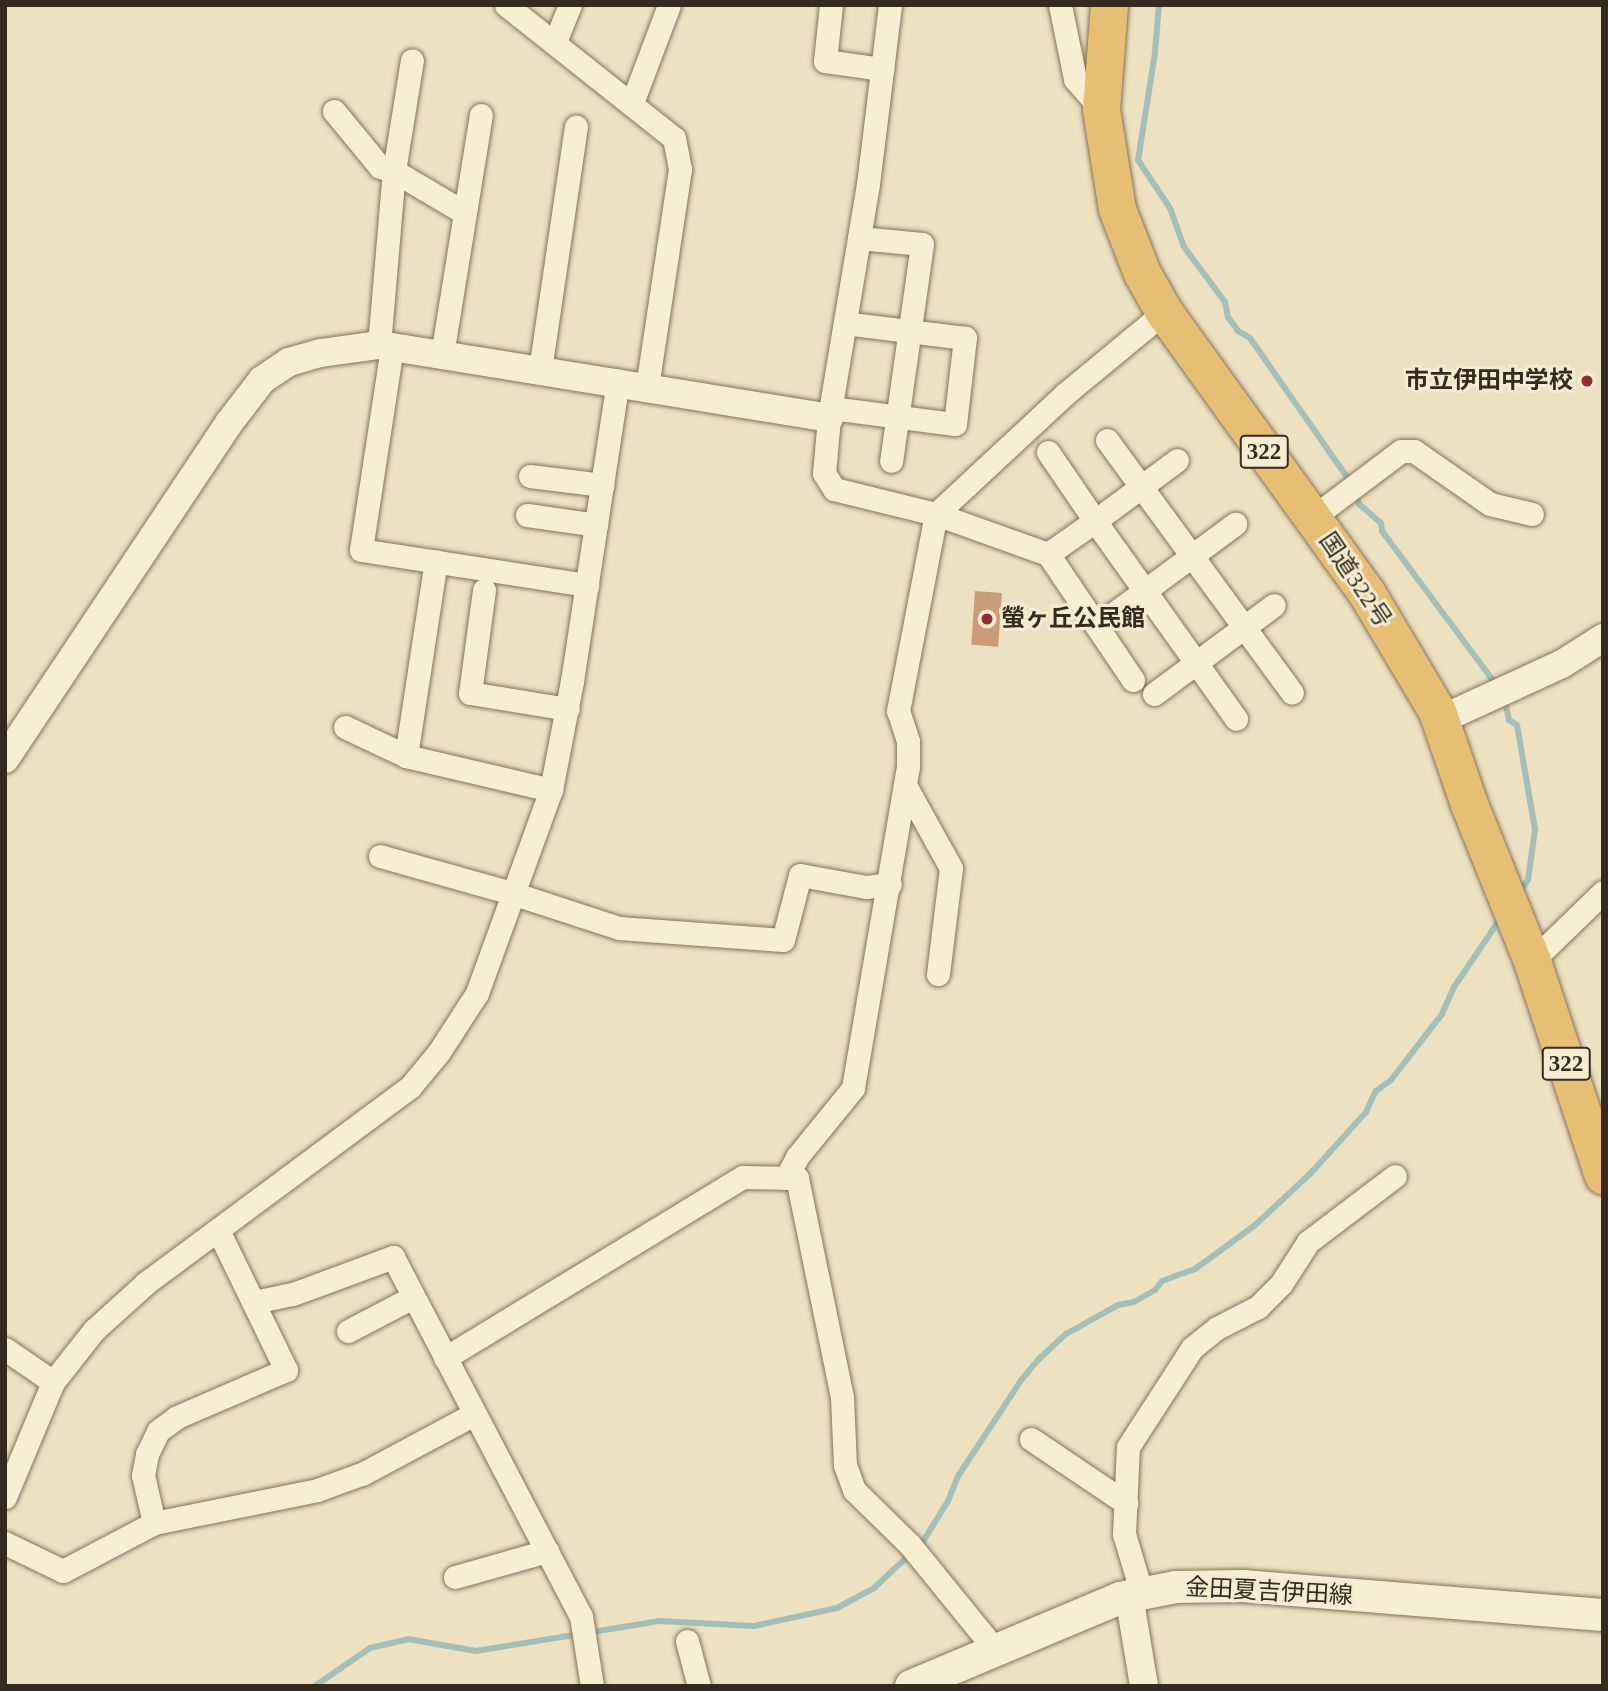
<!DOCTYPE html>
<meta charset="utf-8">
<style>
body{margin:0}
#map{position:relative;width:1608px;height:1691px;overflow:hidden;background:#ede1c0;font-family:"Times New Roman","Noto Sans JP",serif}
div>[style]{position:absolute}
.stream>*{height:6px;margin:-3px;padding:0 3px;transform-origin:3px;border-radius:3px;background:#a3bfb8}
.building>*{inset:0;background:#cb9d76;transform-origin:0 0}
.roads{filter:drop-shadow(0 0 2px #867258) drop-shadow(0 0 2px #867258)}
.minor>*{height:23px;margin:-11.5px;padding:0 11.5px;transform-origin:11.5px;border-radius:11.5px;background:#f8efd3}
.tertiary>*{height:28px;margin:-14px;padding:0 14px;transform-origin:14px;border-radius:14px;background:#f8efd3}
.secondary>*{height:32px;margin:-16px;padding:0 16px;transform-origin:16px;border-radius:16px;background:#f8efd3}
.trunk>*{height:37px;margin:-18.5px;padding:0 18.5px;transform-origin:18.5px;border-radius:18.5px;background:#e6be74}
.dots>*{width:19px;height:19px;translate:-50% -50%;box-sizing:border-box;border:4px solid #f5ebd0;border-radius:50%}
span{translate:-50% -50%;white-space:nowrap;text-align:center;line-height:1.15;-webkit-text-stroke:6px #f5ebd0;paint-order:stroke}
.shield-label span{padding:2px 5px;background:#f5ebd0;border:2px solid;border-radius:5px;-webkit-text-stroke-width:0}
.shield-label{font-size:23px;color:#352a1d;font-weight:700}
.poi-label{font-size:24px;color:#352a1d;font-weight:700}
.right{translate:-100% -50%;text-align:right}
.left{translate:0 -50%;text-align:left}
.street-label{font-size:24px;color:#352a1d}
.frame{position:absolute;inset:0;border:7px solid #352a1d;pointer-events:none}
</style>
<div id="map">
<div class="stream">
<i style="left:1159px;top:5px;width:48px;rotate:94.8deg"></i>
<i style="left:1155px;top:53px;width:108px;rotate:99deg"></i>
<i style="left:1138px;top:160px;width:58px;rotate:56.3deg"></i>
<i style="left:1170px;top:208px;width:41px;rotate:70.3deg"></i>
<i style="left:1184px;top:247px;width:69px;rotate:53.3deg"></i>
<i style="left:1225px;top:302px;width:15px;rotate:79deg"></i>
<i style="left:1228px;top:317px;width:17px;rotate:54deg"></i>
<i style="left:1238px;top:331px;width:14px;rotate:30deg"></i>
<i style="left:1250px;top:338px;width:177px;rotate:55.1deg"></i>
<i style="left:1356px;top:493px;width:11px;rotate:75deg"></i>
<i style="left:1359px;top:504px;width:29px;rotate:41deg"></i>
<i style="left:1381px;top:523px;width:8px;rotate:83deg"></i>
<i style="left:1382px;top:531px;width:193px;rotate:53.4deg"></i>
<i style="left:1504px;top:698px;width:23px;rotate:77deg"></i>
<i style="left:1509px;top:720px;width:9px;rotate:32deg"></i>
<i style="left:1517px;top:725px;width:106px;rotate:80.2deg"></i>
<i style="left:1535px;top:829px;width:51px;rotate:97.8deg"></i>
<i style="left:1528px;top:880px;width:17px;rotate:126deg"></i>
<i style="left:315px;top:1686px;width:67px;rotate:-34.6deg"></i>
<i style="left:370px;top:1648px;width:39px;rotate:-13deg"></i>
<i style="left:408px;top:1639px;width:69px;rotate:10deg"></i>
<i style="left:476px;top:1651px;width:186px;rotate:-9.3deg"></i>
<i style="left:660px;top:1621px;width:94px;rotate:3deg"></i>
<i style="left:754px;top:1626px;width:85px;rotate:-12.2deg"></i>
<i style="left:837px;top:1608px;width:42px;rotate:-28.4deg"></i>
<i style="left:874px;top:1588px;width:66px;rotate:-43.2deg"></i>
<i style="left:922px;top:1543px;width:49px;rotate:-58.2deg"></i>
<i style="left:948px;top:1501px;width:27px;rotate:-68deg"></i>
<i style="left:958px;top:1476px;width:116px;rotate:-56.6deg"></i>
<i style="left:1022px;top:1379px;width:26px;rotate:-50deg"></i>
<i style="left:1039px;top:1359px;width:37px;rotate:-43deg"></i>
<i style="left:1066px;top:1334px;width:60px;rotate:-29.1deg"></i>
<i style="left:1118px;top:1305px;width:16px;rotate:-11deg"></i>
<i style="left:1134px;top:1302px;width:24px;rotate:-30deg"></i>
<i style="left:1155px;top:1290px;width:11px;rotate:-52deg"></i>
<i style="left:1162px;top:1281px;width:35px;rotate:-20deg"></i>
<i style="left:1195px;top:1269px;width:73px;rotate:-36.1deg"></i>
<i style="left:1254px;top:1226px;width:76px;rotate:-42.9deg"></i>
<i style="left:1310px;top:1174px;width:84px;rotate:-47.9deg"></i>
<i style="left:1366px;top:1112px;width:23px;rotate:-65deg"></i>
<i style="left:1376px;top:1091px;width:19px;rotate:-36deg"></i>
<i style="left:1391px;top:1080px;width:83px;rotate:-52.3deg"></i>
<i style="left:1442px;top:1014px;width:30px;rotate:-66deg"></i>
<i style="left:1454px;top:987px;width:86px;rotate:-55.9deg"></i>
</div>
<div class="building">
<i style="left:975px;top:591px;width:27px;height:54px;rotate:4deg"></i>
</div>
<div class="roads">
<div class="minor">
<i style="left:506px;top:5px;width:214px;rotate:38.4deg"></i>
<i style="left:674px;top:138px;width:32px;rotate:79deg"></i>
<i style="left:680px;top:169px;width:219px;rotate:98.6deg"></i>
<i style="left:831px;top:5px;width:56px;rotate:96.1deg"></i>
<i style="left:825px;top:61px;width:58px;rotate:8deg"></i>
<i style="left:890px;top:5px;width:180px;rotate:97deg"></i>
<i style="left:868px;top:184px;width:237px;rotate:99.5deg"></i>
<i style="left:829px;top:418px;width:55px;rotate:95.2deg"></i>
<i style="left:824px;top:473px;width:19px;rotate:58deg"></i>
<i style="left:834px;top:489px;width:105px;rotate:13.8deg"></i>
<i style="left:936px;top:514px;width:119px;rotate:19.7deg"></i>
<i style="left:1048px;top:554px;width:152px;rotate:56deg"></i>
<i style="left:1060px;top:5px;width:76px;rotate:78.5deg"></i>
<i style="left:1075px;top:79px;width:40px;rotate:49deg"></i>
<i style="left:555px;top:42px;width:40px;rotate:-68deg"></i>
<i style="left:632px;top:103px;width:105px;rotate:-69.3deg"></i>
<i style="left:334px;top:111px;width:72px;rotate:50.6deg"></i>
<i style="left:380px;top:167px;width:15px;rotate:16deg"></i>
<i style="left:394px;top:171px;width:82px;rotate:30.6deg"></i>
<i style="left:859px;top:238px;width:63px;rotate:5.4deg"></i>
<i style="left:922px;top:244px;width:219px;rotate:98.1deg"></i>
<i style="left:379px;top:345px;width:175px;rotate:-85.1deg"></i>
<i style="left:394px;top:171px;width:112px;rotate:-80.8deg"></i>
<i style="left:392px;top:347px;width:205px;rotate:98.7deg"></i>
<i style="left:361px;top:550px;width:229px;rotate:8.8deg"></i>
<i style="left:442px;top:355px;width:243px;rotate:-80.8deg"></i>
<i style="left:540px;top:370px;width:246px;rotate:-81.6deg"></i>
<i style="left:831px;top:408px;width:125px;rotate:7.4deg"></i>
<i style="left:955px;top:424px;width:87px;rotate:-83.4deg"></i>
<i style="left:965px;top:338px;width:121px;rotate:-172.9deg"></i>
<i style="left:1107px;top:440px;width:313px;rotate:53.8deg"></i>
<i style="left:1048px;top:452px;width:83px;rotate:55.7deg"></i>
<i style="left:1095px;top:521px;width:102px;rotate:-36.6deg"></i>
<i style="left:530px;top:476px;width:73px;rotate:7.1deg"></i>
<i style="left:527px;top:515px;width:70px;rotate:8.2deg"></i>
<i style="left:1312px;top:518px;width:111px;rotate:-37deg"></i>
<i style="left:1401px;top:451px;width:13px"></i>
<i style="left:1414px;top:451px;width:93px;rotate:34.9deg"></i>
<i style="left:1490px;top:504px;width:43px;rotate:13.4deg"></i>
<i style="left:1048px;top:554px;width:57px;rotate:-35.1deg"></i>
<i style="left:1095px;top:521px;width:243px;rotate:54.5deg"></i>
<i style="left:484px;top:590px;width:104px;rotate:97.7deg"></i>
<i style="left:470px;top:693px;width:99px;rotate:9.3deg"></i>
<i style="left:1097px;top:626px;width:172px;rotate:-36.5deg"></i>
<i style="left:1154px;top:694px;width:149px;rotate:-36.6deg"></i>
<i style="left:345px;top:727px;width:68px;rotate:25.4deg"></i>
<i style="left:406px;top:756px;width:149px;rotate:13.2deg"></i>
<i style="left:406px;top:756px;width:197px;rotate:-81.3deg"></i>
<i style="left:905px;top:785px;width:95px;rotate:61deg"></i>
<i style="left:951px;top:868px;width:107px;rotate:97deg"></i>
<i style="left:380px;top:856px;width:140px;rotate:15.7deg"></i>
<i style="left:515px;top:894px;width:109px;rotate:18.1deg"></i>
<i style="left:619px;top:928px;width:164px;rotate:4.2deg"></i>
<i style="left:783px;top:940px;width:67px;rotate:-75.3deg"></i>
<i style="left:800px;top:875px;width:67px;rotate:10.3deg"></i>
<i style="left:866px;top:887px;width:24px;rotate:-7deg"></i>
<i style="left:1532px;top:961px;width:99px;rotate:-44.2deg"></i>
<i style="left:786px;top:1178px;width:24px;rotate:-62deg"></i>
<i style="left:797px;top:1157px;width:89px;rotate:-50.9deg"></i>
<i style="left:853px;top:1088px;width:326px;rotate:-80.3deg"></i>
<i style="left:908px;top:767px;width:26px;rotate:-90deg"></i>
<i style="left:908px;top:741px;width:32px;rotate:-108deg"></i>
<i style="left:898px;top:711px;width:201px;rotate:-79.1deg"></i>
<i style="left:936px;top:514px;width:176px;rotate:-42.9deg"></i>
<i style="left:1065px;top:394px;width:129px;rotate:-39.6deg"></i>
<i style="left:254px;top:1302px;width:40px;rotate:-12deg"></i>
<i style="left:293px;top:1294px;width:107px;rotate:-20.3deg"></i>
<i style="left:393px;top:1257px;width:405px;rotate:62.4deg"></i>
<i style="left:581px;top:1616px;width:71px;rotate:81.1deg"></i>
<i style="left:348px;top:1331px;width:73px;rotate:-27.6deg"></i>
<i style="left:5px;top:1349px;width:58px;rotate:34.5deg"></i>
<i style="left:445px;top:1358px;width:349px;rotate:-31.3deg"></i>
<i style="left:743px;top:1177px;width:54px;rotate:1.1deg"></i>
<i style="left:797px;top:1178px;width:224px;rotate:78.4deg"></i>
<i style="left:842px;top:1397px;width:68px;rotate:87.5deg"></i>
<i style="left:845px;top:1465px;width:27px;rotate:70deg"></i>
<i style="left:854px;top:1490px;width:78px;rotate:44.5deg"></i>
<i style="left:910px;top:1545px;width:138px;rotate:50.9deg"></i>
<i style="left:1031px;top:1439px;width:115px;rotate:34deg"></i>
<i style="left:5px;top:1497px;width:125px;rotate:-67.3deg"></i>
<i style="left:53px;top:1382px;width:66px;rotate:-51.7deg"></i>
<i style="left:94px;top:1330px;width:70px;rotate:-42.1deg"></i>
<i style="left:146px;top:1283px;width:329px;rotate:-36.6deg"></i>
<i style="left:410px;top:1087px;width:45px;rotate:-50.4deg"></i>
<i style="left:439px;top:1052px;width:70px;rotate:-57.2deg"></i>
<i style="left:477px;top:993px;width:216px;rotate:-70deg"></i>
<i style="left:551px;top:790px;width:111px;rotate:-79.1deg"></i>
<i style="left:572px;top:681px;width:304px;rotate:-81.3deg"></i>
<i style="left:154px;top:1523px;width:166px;rotate:-11.4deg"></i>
<i style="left:317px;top:1490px;width:50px;rotate:-19.9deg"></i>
<i style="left:364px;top:1473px;width:125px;rotate:-28.2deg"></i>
<i style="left:5px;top:1543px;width:64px;rotate:25.8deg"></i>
<i style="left:63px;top:1571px;width:103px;rotate:-27.8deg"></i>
<i style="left:154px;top:1523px;width:49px;rotate:-102.9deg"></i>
<i style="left:143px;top:1475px;width:21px;rotate:-79deg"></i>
<i style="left:147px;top:1454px;width:25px;rotate:-64deg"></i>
<i style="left:158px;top:1431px;width:24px;rotate:-36deg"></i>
<i style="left:177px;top:1417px;width:119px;rotate:-23.3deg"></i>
<i style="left:286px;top:1370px;width:156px;rotate:-115.9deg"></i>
<i style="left:455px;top:1577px;width:96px;rotate:-15.8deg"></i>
<i style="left:1142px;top:1594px;width:63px;rotate:-106.7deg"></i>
<i style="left:1124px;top:1534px;width:87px;rotate:-87.4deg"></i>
<i style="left:1128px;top:1447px;width:118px;rotate:-57.1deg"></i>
<i style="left:1192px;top:1348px;width:32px;rotate:-39deg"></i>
<i style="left:1217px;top:1328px;width:46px;rotate:-27.1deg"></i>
<i style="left:1258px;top:1307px;width:33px;rotate:-45deg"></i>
<i style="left:1281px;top:1284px;width:50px;rotate:-57.3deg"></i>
<i style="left:1308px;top:1242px;width:109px;rotate:-37.2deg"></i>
<i style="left:687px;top:1641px;width:47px;rotate:75.1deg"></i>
</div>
<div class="tertiary">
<i style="left:1440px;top:720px;width:134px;rotate:-24.7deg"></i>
<i style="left:1562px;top:664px;width:49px;rotate:-32.4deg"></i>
<i style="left:5px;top:759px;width:404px;rotate:-56.3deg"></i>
<i style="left:229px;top:423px;width:54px;rotate:-52.5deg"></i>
<i style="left:262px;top:380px;width:32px;rotate:-34deg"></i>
<i style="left:289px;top:362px;width:33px;rotate:-16deg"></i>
<i style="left:321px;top:353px;width:59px;rotate:-7.9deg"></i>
<i style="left:379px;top:345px;width:13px;rotate:9deg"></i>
<i style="left:392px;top:347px;width:443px;rotate:9.2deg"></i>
<i style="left:1129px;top:1596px;width:91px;rotate:80.5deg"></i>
</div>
<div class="secondary">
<i style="left:911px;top:1686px;width:227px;rotate:-22.8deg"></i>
<i style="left:1120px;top:1598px;width:57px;rotate:-11.1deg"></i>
<i style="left:1176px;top:1587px;width:67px;rotate:-0.9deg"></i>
<i style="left:1243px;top:1586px;width:361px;rotate:4.6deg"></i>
</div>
<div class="trunk">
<i style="left:1109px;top:5px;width:104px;rotate:94.4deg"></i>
<i style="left:1101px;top:109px;width:101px;rotate:80.9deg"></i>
<i style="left:1117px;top:209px;width:69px;rotate:68.7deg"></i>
<i style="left:1142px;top:273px;width:45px;rotate:60.6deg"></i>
<i style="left:1164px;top:312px;width:345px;rotate:54.2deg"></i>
<i style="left:1366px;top:592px;width:139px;rotate:59.2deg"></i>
<i style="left:1437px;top:711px;width:98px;rotate:71deg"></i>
<i style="left:1469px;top:804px;width:169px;rotate:68.1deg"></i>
<i style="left:1532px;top:961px;width:226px;rotate:71.7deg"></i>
</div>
</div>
<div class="dots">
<i style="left:1587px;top:381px;background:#942d29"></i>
<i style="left:987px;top:619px;background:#942d29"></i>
</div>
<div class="shield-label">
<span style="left:1264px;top:452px">322</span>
<span style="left:1566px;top:1064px">322</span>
</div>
<div class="poi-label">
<span class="right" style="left:1573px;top:381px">市立伊田中学校</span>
<span class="left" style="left:1001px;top:619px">螢ヶ丘公民館</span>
</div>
<div class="street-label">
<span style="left:1355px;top:580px;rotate:56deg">国道322号</span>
<span style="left:1269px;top:1592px;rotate:3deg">金田夏吉伊田線</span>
</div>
<div class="frame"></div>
</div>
